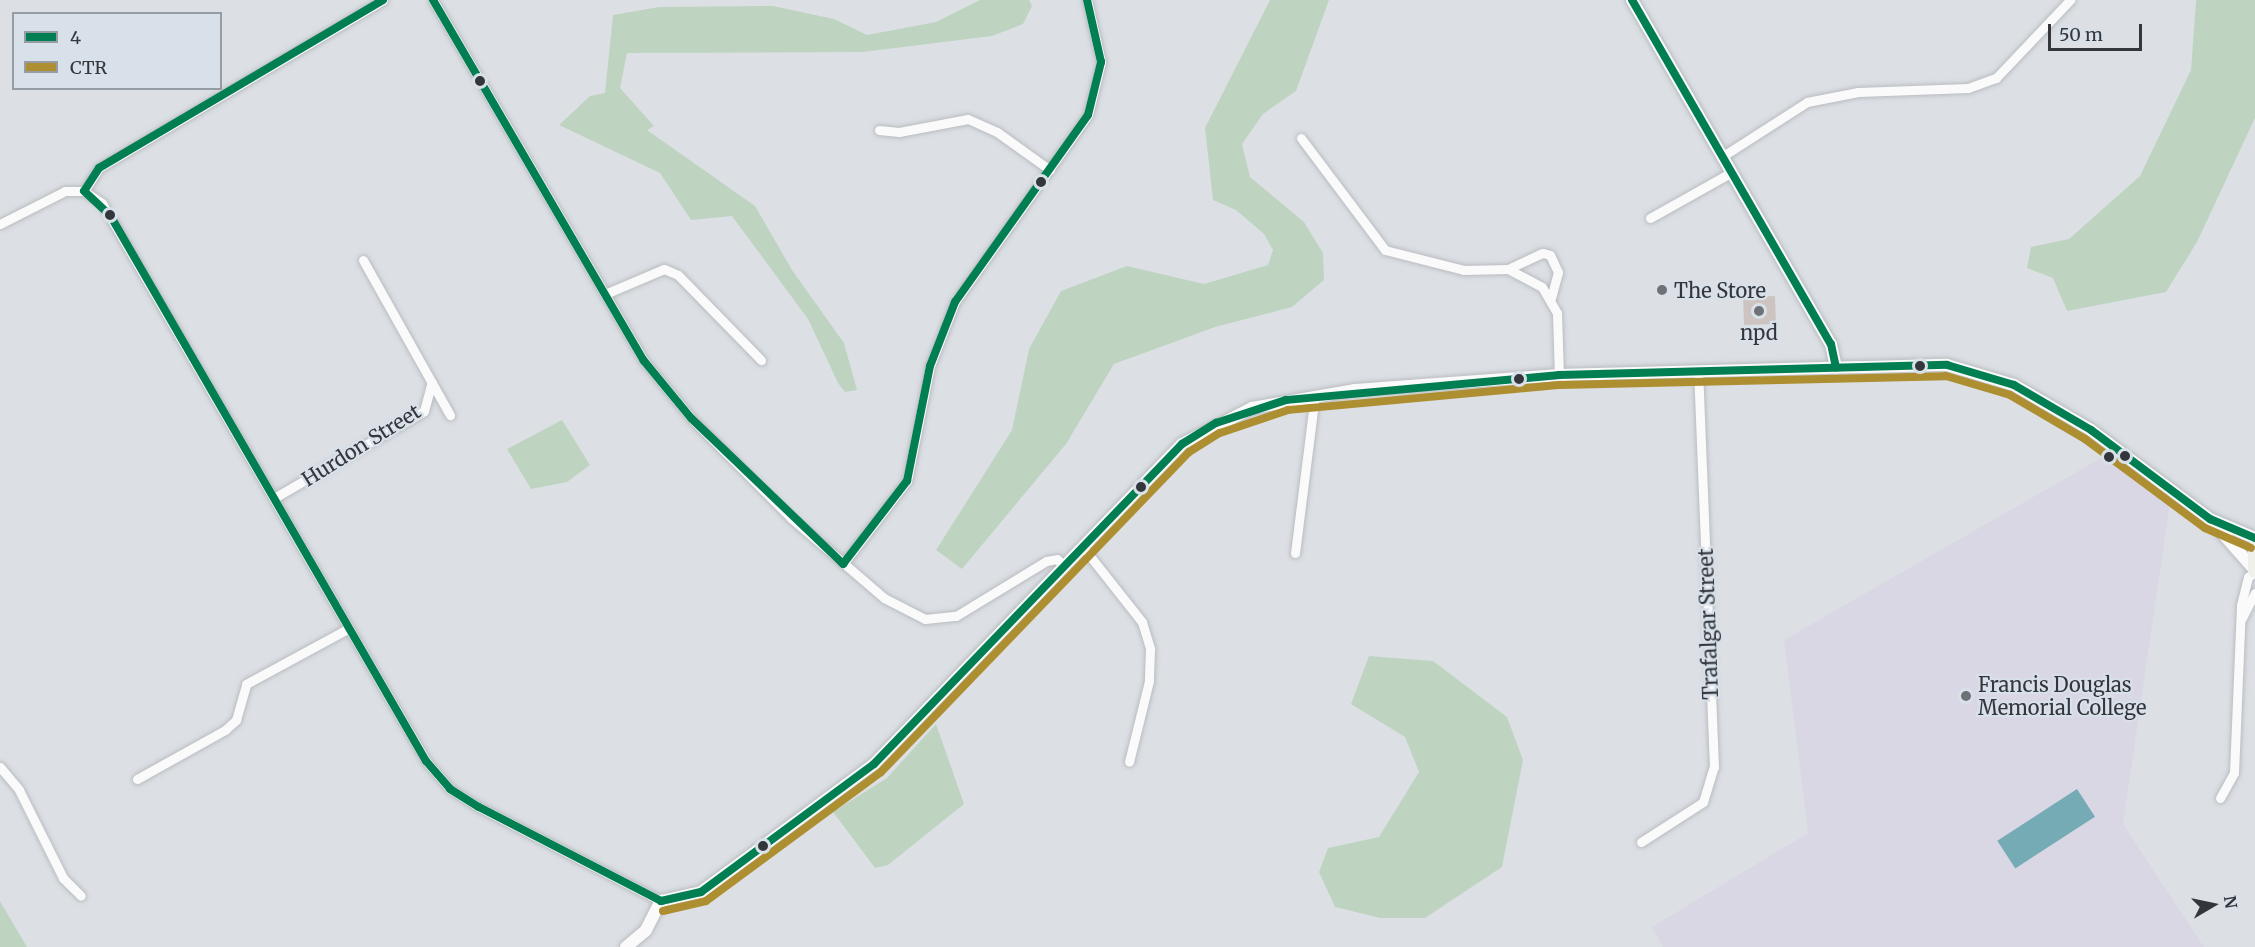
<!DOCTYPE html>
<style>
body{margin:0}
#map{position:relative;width:2255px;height:947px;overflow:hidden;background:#dce0e5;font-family:Merriweather,serif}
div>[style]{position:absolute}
.education>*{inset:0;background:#dad7e5}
.green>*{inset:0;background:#bed4c1}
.water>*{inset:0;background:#75abb5;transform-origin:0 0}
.building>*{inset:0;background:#cdc4c1;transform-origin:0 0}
.roads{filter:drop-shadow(0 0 2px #b9bcc0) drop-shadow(0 0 2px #b9bcc0)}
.minor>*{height:9px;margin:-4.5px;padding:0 4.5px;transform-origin:4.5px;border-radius:4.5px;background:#fafafb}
.tertiary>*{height:12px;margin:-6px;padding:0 6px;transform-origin:6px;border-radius:6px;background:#fafafb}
.secondary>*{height:14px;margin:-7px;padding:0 7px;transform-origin:7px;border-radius:7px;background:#f0f0ea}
.bus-1>*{height:8px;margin:-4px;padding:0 4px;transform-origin:4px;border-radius:4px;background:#017e52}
.bus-2>*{height:8px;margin:-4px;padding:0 4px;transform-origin:4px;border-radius:4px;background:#ad8f32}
.dots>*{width:16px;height:16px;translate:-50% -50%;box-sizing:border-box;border:3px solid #d8e0e9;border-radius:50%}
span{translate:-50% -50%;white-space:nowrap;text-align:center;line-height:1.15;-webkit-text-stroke:4.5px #d8e0e9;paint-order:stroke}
.poi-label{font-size:20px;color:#33363a}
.left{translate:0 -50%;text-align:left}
.street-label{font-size:20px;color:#33363a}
.legend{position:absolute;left:12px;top:12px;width:210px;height:78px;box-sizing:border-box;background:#d8e0e9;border:2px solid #969ca3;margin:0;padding:8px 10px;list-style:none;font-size:18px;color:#33363a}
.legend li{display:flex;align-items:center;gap:12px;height:30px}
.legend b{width:30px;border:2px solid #969ca3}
.north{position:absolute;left:2183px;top:875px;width:60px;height:60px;-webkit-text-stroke:4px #d8e0e9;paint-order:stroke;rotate:81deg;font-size:16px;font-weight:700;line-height:24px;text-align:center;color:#33363a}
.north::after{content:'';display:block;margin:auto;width:21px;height:27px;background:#33363a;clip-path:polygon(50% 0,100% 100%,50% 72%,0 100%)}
.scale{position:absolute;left:2048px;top:24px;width:94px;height:27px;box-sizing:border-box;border:3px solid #33363a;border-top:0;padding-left:8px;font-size:18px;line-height:21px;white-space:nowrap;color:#33363a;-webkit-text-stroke:4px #d8e0e9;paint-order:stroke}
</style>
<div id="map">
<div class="education">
<i style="clip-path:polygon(2108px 454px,2170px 504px,2123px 824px,2204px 947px,1663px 947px,1652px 927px,1808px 833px,1784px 640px)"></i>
</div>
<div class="green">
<i style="clip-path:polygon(980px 0,1029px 0,1032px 6px,1023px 24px,992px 36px,863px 52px,627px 53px,620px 88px,654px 126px,647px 130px,755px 206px,792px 270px,844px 343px,857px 390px,845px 392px,838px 383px,808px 319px,732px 216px,691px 220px,660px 173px,559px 125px,590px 96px,605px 93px,613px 15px,659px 7px,773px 6px,834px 19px,867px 35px,936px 22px)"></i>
<i style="clip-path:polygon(1270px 0,1329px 0,1296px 91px,1263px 114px,1242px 144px,1250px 177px,1304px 222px,1323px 253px,1324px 280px,1292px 307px,1215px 327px,1114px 364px,1066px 444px,962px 569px,936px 550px,1012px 430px,1029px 349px,1061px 291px,1127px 266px,1204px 284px,1268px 265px,1273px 250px,1264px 234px,1236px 210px,1213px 200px,1205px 128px)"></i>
<i style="clip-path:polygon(2196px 0,2255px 0,2255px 118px,2197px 242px,2166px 292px,2067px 311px,2053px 278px,2027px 268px,2031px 247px,2069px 239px,2140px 176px,2191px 70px)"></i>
<i style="clip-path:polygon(562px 420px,590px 465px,567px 482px,531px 489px,507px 449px)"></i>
<i style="clip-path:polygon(1369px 656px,1433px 661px,1507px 717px,1523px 760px,1502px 867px,1425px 918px,1380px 918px,1335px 907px,1319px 872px,1328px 848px,1379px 837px,1419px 772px,1405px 737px,1351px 704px)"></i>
<i style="clip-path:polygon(936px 724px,964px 804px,888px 865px,875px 868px,833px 812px,887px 778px)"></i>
<i style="clip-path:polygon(0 901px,27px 947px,0 947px)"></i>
</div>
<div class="water">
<i style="left:2077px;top:789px;width:33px;height:95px;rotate:57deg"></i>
</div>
<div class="building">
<i style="left:1775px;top:296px;width:28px;height:32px;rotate:88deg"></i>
</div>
<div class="roads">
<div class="minor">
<i style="left:433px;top:0;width:418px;rotate:59.7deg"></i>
<i style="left:644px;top:361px;width:74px;rotate:50.5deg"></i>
<i style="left:691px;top:418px;width:141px;rotate:45deg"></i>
<i style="left:791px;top:518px;width:123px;rotate:40.7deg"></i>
<i style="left:884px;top:598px;width:46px;rotate:27.1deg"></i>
<i style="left:925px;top:619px;width:31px;rotate:-6deg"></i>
<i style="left:956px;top:616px;width:105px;rotate:-31.4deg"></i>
<i style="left:1046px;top:561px;width:11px;rotate:-10deg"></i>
<i style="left:1057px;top:559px;width:8px;rotate:45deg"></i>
<i style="left:879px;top:130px;width:20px;rotate:6deg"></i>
<i style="left:899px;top:132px;width:70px;rotate:-10.7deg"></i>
<i style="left:968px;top:119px;width:32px;rotate:24deg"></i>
<i style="left:997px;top:132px;width:65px;rotate:35.6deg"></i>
<i style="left:1301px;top:138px;width:140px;rotate:53.1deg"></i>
<i style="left:1385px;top:250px;width:81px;rotate:14.2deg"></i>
<i style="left:1464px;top:270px;width:44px;rotate:-1.3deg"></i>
<i style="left:1508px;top:269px;width:38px;rotate:28deg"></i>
<i style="left:1542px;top:287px;width:30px;rotate:60deg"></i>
<i style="left:1557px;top:313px;width:62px;rotate:88.2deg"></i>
<i style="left:1723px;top:156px;width:100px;rotate:-32.7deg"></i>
<i style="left:1807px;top:102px;width:52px;rotate:-11.1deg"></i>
<i style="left:1858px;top:92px;width:110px;rotate:-2.1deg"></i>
<i style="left:1968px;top:88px;width:30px;rotate:-20deg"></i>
<i style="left:1996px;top:78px;width:108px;rotate:-46.5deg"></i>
<i style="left:84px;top:191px;width:27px;rotate:-57deg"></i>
<i style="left:99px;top:168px;width:330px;rotate:-30.6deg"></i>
<i style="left:1650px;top:218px;width:94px;rotate:-29.3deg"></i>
<i style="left:0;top:224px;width:73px;rotate:-26.9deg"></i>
<i style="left:65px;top:191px;width:19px"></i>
<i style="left:84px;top:191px;width:22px;rotate:34deg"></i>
<i style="left:102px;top:203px;width:645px;rotate:59.86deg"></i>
<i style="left:426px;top:761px;width:37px;rotate:49deg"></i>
<i style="left:450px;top:789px;width:34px;rotate:32deg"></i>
<i style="left:479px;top:807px;width:205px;rotate:27.3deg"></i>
<i style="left:363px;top:260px;width:178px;rotate:60.7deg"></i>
<i style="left:1508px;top:269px;width:38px;rotate:-25deg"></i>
<i style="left:1543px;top:253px;width:7px;rotate:16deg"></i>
<i style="left:1550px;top:255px;width:19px;rotate:65deg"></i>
<i style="left:1558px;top:272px;width:27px;rotate:105deg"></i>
<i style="left:605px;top:294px;width:64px;rotate:-23deg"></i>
<i style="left:664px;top:269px;width:15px;rotate:23deg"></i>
<i style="left:678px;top:275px;width:119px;rotate:45.7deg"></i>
<i style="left:274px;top:498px;width:173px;rotate:-30.1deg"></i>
<i style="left:424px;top:411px;width:30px;rotate:-75deg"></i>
<i style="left:1082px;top:546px;width:97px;rotate:51.7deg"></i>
<i style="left:1142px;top:622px;width:28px;rotate:73deg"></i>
<i style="left:1150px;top:649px;width:32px;rotate:92deg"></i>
<i style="left:1149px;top:681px;width:83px;rotate:103.9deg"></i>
<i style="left:1295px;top:553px;width:159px;rotate:-82.8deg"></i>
<i style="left:843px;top:564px;width:105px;rotate:-52.4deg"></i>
<i style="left:907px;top:481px;width:117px;rotate:-78.7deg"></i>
<i style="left:930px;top:366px;width:69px;rotate:-68.7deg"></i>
<i style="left:955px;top:302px;width:229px;rotate:-54.6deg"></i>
<i style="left:1088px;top:115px;width:55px;rotate:-76.2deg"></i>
<i style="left:1101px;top:62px;width:64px;rotate:-102.7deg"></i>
<i style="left:2242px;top:618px;width:28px;rotate:-63deg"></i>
<i style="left:0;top:767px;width:30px;rotate:50deg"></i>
<i style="left:19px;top:790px;width:98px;rotate:63.4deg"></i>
<i style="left:63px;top:878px;width:25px;rotate:45deg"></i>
<i style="left:137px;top:779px;width:101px;rotate:-29.1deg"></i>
<i style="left:225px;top:730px;width:15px;rotate:-42deg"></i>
<i style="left:236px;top:720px;width:37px;rotate:-74deg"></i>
<i style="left:246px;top:684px;width:117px;rotate:-28.5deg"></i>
<i style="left:2220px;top:798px;width:29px;rotate:-61deg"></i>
<i style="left:2234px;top:773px;width:168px;rotate:-87.6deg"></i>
<i style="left:2241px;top:605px;width:29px;rotate:-76deg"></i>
<i style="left:2248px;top:577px;width:9px;rotate:-36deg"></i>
<i style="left:1641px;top:842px;width:74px;rotate:-32.8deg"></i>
<i style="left:1703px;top:802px;width:37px;rotate:-73deg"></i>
<i style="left:1714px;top:767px;width:396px;rotate:-92.3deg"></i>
</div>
<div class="tertiary">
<i style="left:1632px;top:0;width:397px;rotate:60deg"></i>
<i style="left:1831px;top:344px;width:24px;rotate:78deg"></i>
<i style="left:2210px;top:519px;width:65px;rotate:48.7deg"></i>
<i style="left:626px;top:947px;width:26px;rotate:-40deg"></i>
<i style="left:646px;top:930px;width:33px;rotate:-63deg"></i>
<i style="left:661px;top:901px;width:41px;rotate:-12.7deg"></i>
<i style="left:701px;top:892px;width:215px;rotate:-36.5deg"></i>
<i style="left:874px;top:764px;width:444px;rotate:-46.1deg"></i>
<i style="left:1182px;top:444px;width:79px;rotate:-27.2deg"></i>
<i style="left:1252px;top:408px;width:105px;rotate:-9.9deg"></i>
<i style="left:1355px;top:390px;width:205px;rotate:-4.2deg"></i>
<i style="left:1559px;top:375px;width:388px;rotate:-1.5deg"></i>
<i style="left:1947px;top:365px;width:70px;rotate:16.6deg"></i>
<i style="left:2014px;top:385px;width:89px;rotate:30.3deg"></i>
<i style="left:2091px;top:430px;width:149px;rotate:36.8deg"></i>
<i style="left:2210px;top:519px;width:49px;rotate:22.9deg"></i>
</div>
<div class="secondary">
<i style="left:2255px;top:548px;width:23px;rotate:90deg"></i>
</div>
</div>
<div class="bus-1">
<i style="left:383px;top:0;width:330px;rotate:149.4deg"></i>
<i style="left:99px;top:168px;width:27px;rotate:123deg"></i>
<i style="left:84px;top:191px;width:35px;rotate:43deg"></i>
<i style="left:110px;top:215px;width:631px;rotate:59.94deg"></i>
<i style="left:426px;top:761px;width:37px;rotate:49deg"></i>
<i style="left:450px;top:789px;width:34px;rotate:32deg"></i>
<i style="left:479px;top:807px;width:205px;rotate:27.3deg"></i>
<i style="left:661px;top:901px;width:41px;rotate:-12.7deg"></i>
<i style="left:701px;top:892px;width:215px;rotate:-36.5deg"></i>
<i style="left:874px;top:764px;width:444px;rotate:-46.1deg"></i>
<i style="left:1182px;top:444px;width:40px;rotate:-32deg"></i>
<i style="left:1216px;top:423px;width:74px;rotate:-18.2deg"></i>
<i style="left:1286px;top:400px;width:274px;rotate:-5.2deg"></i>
<i style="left:1559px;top:375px;width:388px;rotate:-1.5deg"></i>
<i style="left:1947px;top:365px;width:70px;rotate:16.6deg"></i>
<i style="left:2014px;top:385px;width:89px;rotate:30.3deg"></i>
<i style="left:2091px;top:430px;width:149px;rotate:36.8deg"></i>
<i style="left:2210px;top:519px;width:49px;rotate:22.9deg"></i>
<i style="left:433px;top:0;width:418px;rotate:59.7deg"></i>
<i style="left:644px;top:361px;width:74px;rotate:50.5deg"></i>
<i style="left:691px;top:418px;width:211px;rotate:43.8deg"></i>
<i style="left:843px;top:564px;width:105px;rotate:-52.4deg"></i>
<i style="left:907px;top:481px;width:117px;rotate:-78.7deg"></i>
<i style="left:930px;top:366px;width:69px;rotate:-68.7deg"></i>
<i style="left:955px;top:302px;width:229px;rotate:-54.6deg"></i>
<i style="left:1088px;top:115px;width:55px;rotate:-76.2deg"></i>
<i style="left:1101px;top:62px;width:64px;rotate:-102.7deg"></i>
<i style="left:1632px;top:0;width:397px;rotate:60deg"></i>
<i style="left:1831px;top:344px;width:24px;rotate:78deg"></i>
</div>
<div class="bus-2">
<i style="left:663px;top:911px;width:44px;rotate:-13.1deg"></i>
<i style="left:706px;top:901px;width:217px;rotate:-36.4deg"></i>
<i style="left:881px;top:772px;width:444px;rotate:-46.1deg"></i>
<i style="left:1189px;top:452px;width:36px;rotate:-32deg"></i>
<i style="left:1220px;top:433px;width:72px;rotate:-18.7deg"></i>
<i style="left:1288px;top:410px;width:273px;rotate:-5.3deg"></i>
<i style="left:1560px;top:385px;width:386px;rotate:-1.3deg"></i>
<i style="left:1946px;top:376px;width:67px;rotate:16.5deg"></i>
<i style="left:2010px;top:395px;width:87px;rotate:30.4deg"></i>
<i style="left:2085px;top:439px;width:149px;rotate:36.6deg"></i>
<i style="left:2205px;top:528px;width:50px;rotate:23.5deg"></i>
</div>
<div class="dots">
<i style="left:480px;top:81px;background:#33363a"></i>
<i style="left:1041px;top:182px;background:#33363a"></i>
<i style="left:110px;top:215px;background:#33363a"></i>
<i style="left:1662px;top:290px;background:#6e7276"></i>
<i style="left:1759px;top:311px;background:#6e7276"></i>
<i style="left:1920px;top:366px;background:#33363a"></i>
<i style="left:1519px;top:379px;background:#33363a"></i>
<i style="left:2125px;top:456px;background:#33363a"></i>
<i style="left:2109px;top:457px;background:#33363a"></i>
<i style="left:1141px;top:487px;background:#33363a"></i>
<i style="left:1966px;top:696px;background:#6e7276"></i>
<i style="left:763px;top:846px;background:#33363a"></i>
</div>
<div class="poi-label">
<span class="left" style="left:1674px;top:290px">The Store</span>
<span style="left:1759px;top:332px">npd</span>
<span class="left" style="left:1978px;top:696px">Francis Douglas<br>Memorial College</span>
</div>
<div class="street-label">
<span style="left:361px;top:445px;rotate:-32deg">Hurdon Street</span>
<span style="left:1708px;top:624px;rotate:-92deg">Trafalgar Street</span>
</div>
<ul class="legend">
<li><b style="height:8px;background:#017e52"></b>4</li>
<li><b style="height:8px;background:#ad8f32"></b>CTR</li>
</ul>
<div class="north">N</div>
<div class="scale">50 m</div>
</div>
